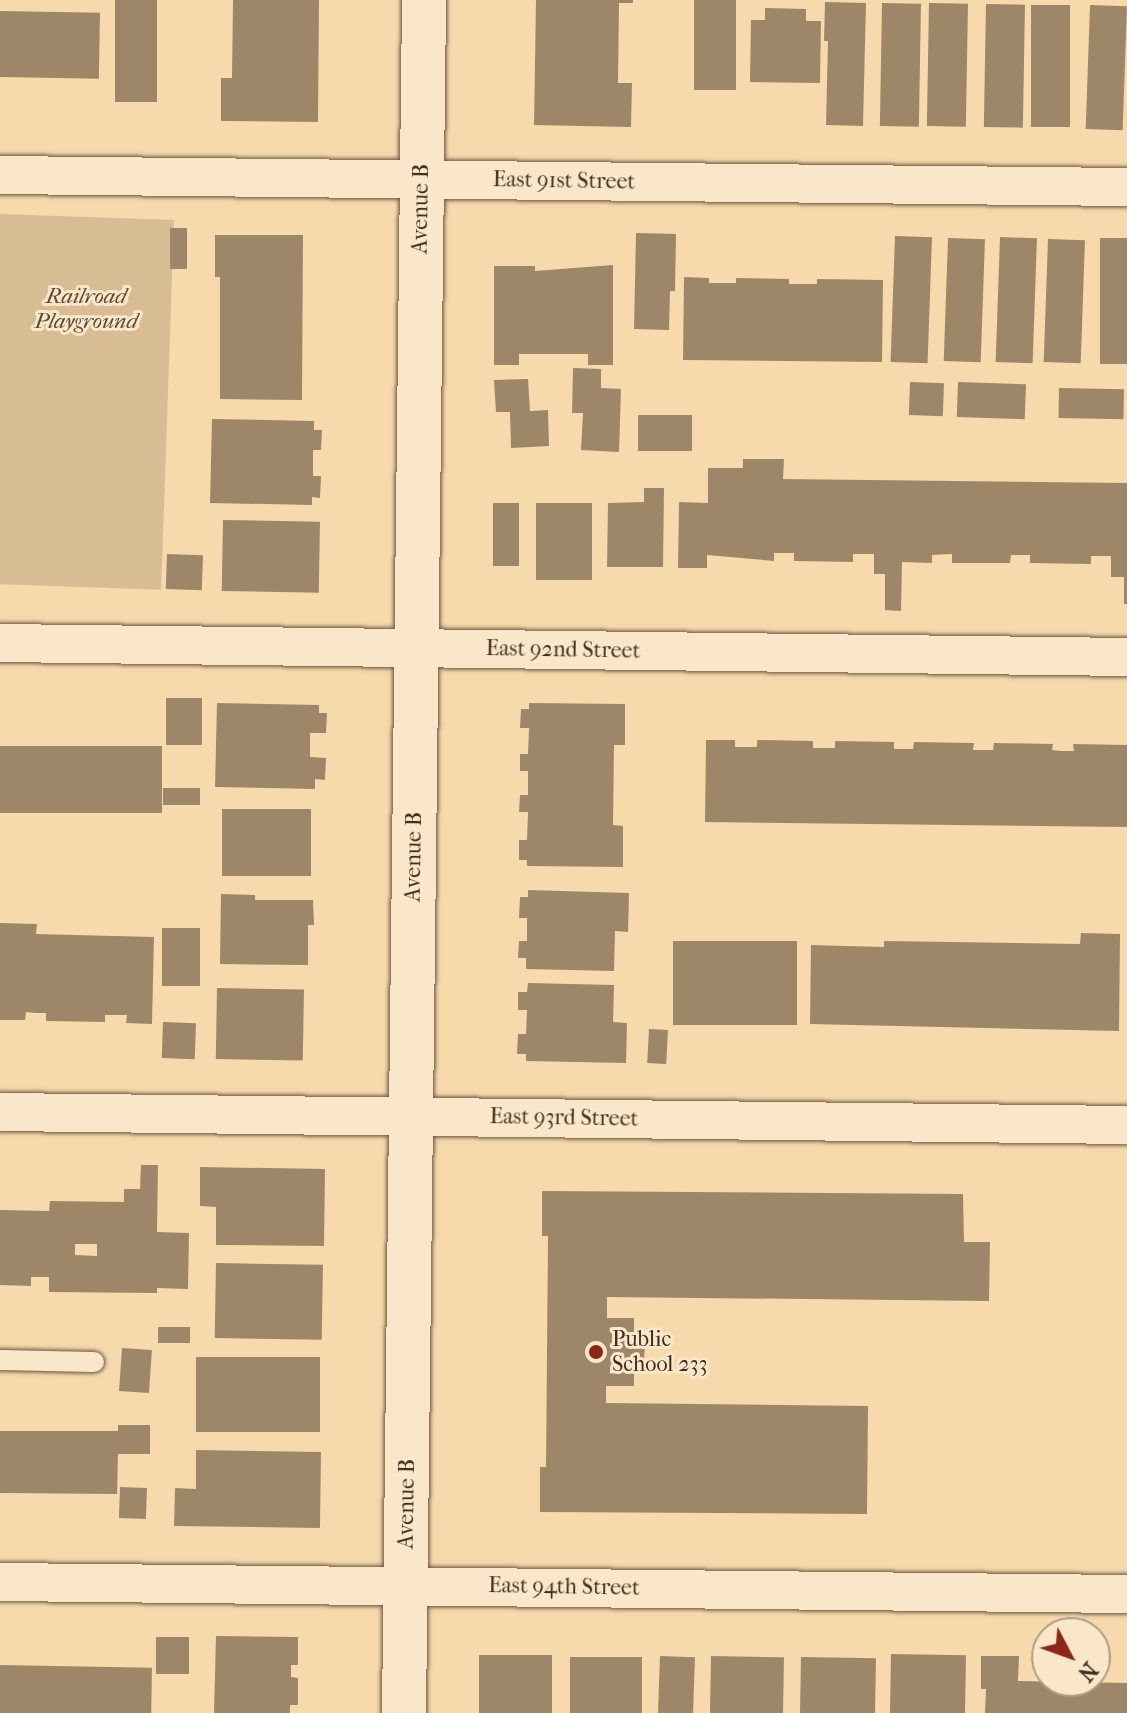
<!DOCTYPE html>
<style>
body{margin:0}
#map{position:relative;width:1127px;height:1713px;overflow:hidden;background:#f7daac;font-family:"IM FELL French Canon",serif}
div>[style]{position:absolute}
.green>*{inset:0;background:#d8bd94;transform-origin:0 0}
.building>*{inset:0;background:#9e8768;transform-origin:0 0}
.roads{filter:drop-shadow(0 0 2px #6c5842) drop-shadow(0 0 2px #6c5842)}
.service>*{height:20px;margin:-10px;padding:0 10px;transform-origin:10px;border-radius:10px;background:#fae7c9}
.minor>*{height:38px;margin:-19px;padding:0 19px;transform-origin:19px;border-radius:19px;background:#fae7c9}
.tertiary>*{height:44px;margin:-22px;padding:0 22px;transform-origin:22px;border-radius:22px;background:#fae7c9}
.dots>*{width:22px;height:22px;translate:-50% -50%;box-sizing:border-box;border:4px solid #fae7c9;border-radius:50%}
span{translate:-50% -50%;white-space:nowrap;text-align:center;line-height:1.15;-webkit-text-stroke:6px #fae7c9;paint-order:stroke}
.street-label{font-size:22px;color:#3e2d1e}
.park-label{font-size:22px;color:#5d4a36;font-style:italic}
.poi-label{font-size:22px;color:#3e2d1e}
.left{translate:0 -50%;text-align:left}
.north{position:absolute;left:1031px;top:1617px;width:80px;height:80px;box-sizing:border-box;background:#fae7c9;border:2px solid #af9d85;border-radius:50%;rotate:131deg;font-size:22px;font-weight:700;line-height:32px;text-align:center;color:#3e2d1e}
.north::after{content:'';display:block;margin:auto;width:28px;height:36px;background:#8f2418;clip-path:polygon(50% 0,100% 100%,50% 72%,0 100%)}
</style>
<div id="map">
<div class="green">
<i style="left:174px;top:220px;width:370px;height:174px;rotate:92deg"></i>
</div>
<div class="building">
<i style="left:115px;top:0;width:42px;height:102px"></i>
<i style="clip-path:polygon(233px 0,319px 0,318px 122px,221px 121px,221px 78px,232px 78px)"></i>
<i style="clip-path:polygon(536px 0,633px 0,633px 3px,619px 3px,618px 83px,632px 83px,631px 127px,534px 125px)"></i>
<i style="left:694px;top:0;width:42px;height:90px"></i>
<i style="clip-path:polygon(825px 2px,866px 3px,863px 126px,826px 125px,828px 41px,824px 41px)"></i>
<i style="left:882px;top:3px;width:39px;height:123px;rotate:1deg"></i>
<i style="left:929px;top:3px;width:39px;height:123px;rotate:1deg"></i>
<i style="left:986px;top:4px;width:39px;height:123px;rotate:1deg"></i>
<i style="left:1031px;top:5px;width:39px;height:122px"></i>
<i style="left:1090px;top:5px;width:37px;height:124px;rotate:2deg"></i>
<i style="clip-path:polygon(765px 8px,806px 9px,806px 21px,821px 21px,820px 83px,750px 82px,751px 20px,765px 20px)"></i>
<i style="left:0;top:11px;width:100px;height:66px;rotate:1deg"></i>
<i style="left:170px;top:228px;width:17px;height:41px"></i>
<i style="clip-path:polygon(636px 233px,676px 234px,675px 291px,670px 291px,669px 330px,634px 329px)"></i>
<i style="clip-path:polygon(215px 235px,303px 235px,302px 400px,220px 399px,220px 277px,215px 277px)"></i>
<i style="left:895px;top:236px;width:37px;height:126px;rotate:2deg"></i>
<i style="left:1000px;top:237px;width:37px;height:125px;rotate:2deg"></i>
<i style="left:948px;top:238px;width:37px;height:123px;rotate:2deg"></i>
<i style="left:1100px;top:238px;width:27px;height:126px"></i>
<i style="left:1048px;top:239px;width:37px;height:123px;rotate:2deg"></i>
<i style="clip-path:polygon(613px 265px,613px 365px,588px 365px,588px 354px,519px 354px,519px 365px,494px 365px,494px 266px,535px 266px,535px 271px)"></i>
<i style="clip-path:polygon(684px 277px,709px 278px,709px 283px,736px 283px,736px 278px,789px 279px,789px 284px,817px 284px,817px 279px,883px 280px,882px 362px,683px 360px)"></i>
<i style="clip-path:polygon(573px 368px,601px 369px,601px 388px,621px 389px,619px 452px,581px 450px,583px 413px,572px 413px)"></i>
<i style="clip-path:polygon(528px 379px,530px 411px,548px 410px,549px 446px,511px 448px,510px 412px,496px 412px,494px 380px)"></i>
<i style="left:910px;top:382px;width:34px;height:33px;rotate:2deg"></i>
<i style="left:958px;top:382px;width:68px;height:35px;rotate:2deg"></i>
<i style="left:1059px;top:388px;width:65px;height:30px;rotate:1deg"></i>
<i style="left:692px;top:415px;width:36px;height:54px;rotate:90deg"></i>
<i style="clip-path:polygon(212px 419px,314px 421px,314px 430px,322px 430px,321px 450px,313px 450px,313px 476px,321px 476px,320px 498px,312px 497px,312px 505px,210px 503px)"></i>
<i style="clip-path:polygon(743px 459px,784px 459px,783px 479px,1127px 483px,1127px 604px,1124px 604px,1124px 577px,1111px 577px,1111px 556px,1091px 556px,1091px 564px,1030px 563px,1030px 555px,1011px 555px,1010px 563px,952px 563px,952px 554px,932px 555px,932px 563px,902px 562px,901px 611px,885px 610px,885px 574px,874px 574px,874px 554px,853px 554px,853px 562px,794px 561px,794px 553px,774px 553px,774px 561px,707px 555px,707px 568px,678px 568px,679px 502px,708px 503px,708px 468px,743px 468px)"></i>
<i style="clip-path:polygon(644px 488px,664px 488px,663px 567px,607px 567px,608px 503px,644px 502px)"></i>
<i style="left:493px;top:503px;width:26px;height:63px"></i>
<i style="left:536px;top:503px;width:56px;height:77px"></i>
<i style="left:223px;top:520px;width:97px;height:71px;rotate:1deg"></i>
<i style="left:167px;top:554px;width:36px;height:35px;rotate:2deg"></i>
<i style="left:202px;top:698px;width:47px;height:36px;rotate:90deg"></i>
<i style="clip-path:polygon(217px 703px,319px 705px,319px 713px,327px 713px,326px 733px,310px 733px,310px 757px,326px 758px,325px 780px,315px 779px,315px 789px,215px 787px)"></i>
<i style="clip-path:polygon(529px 703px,625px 704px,625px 745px,614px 745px,613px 825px,623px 826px,623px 867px,527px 866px,527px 860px,519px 860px,519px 840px,527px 840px,528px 812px,519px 812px,520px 795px,528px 795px,528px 771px,520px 771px,520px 754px,528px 754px,529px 728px,520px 728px,521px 709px,529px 709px)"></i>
<i style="clip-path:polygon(706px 740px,735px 740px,735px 747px,757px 747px,757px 740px,813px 741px,813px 748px,835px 748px,835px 741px,894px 742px,894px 749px,913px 749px,914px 742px,974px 743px,973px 750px,993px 750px,994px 743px,1053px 744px,1052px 750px,1061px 751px,1074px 751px,1073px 744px,1127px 745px,1127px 827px,705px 822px)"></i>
<i style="left:0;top:746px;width:162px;height:67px"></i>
<i style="left:163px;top:788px;width:37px;height:17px"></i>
<i style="left:311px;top:809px;width:67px;height:89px;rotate:90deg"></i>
<i style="clip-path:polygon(528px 890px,629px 893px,628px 932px,615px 931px,614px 971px,526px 969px,526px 958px,518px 958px,519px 941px,527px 941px,527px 918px,519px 918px,520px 897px,528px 897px)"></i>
<i style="clip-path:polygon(221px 894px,255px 895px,255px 900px,313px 900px,314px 925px,308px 925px,308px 965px,220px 964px)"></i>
<i style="clip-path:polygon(0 923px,37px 924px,36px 934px,154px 937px,152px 1024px,126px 1023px,127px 1015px,105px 1015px,105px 1022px,46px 1021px,46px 1013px,35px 1013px,26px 1012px,25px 1020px,0 1020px)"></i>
<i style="left:162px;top:928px;width:38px;height:58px"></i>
<i style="clip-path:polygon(1081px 933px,1120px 934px,1119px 1031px,810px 1024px,811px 945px,884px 947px,884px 941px,1080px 944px)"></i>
<i style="left:673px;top:941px;width:124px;height:84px"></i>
<i style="clip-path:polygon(528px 983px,614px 985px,613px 1022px,627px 1023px,626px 1063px,526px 1061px,526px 1054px,517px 1054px,518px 1034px,526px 1034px,527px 1010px,518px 1010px,518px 992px,527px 992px)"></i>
<i style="left:217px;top:988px;width:87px;height:71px;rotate:1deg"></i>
<i style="left:163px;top:1022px;width:33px;height:36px;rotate:2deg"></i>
<i style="left:649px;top:1029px;width:19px;height:34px;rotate:3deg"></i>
<i style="clip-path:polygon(evenodd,141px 1165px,158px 1165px,157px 1232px,189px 1233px,188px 1289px,157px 1288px,157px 1293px,49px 1292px,49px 1277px,31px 1277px,31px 1286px,0 1285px,0 1210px,49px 1211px,50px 1201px,124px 1202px,124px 1189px,140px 1189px,141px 1165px,75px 1244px,97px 1244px,97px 1256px,75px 1255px,75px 1244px)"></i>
<i style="clip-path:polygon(200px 1167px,325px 1169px,324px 1246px,216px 1245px,216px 1207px,200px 1206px)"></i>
<i style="clip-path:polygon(542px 1191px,963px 1194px,964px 1242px,990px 1242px,989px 1301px,607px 1297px,607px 1318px,634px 1318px,634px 1343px,645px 1344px,644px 1360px,634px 1360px,634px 1386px,606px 1386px,606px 1403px,868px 1406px,867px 1514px,540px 1512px,540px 1467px,546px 1467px,548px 1236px,542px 1236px)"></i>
<i style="left:216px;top:1263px;width:107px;height:75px;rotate:1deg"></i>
<i style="left:158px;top:1327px;width:32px;height:16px"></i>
<i style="left:122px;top:1348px;width:30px;height:43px;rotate:4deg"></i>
<i style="left:196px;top:1357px;width:124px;height:75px"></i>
<i style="clip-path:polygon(118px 1425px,150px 1425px,150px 1454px,118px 1454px,117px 1494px,0 1493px,0 1431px,118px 1431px)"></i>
<i style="clip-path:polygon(196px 1450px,321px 1452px,320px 1528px,174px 1526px,175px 1488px,196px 1489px)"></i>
<i style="left:120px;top:1487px;width:27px;height:31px;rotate:2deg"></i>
<i style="clip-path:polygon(216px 1636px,298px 1637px,298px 1665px,291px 1665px,291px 1677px,298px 1678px,298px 1705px,290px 1705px,290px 1713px,214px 1713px)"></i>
<i style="left:156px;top:1637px;width:33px;height:37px"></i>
<i style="left:891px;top:1654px;width:75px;height:59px;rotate:1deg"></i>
<i style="left:479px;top:1655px;width:73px;height:58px"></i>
<i style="left:660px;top:1656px;width:35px;height:57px;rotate:2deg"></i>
<i style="left:711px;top:1656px;width:73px;height:57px;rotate:1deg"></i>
<i style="clip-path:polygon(981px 1656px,1019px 1656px,1018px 1681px,1127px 1683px,1127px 1713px,985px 1713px,986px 1689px,981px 1689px)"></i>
<i style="left:570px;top:1657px;width:72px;height:56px"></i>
<i style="left:801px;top:1657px;width:75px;height:56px;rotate:1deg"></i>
<i style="left:0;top:1665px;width:152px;height:48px;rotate:1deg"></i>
</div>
<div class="roads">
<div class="service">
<i style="left:0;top:1360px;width:94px;rotate:1.2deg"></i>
</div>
<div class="minor">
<i style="left:0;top:175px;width:1127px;rotate:0.61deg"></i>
<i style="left:0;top:643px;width:1127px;rotate:0.71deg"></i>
<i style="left:0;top:1112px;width:1127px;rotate:0.66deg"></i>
<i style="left:0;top:1582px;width:1127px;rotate:0.61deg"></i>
</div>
<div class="tertiary">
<i style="left:404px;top:1713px;width:1713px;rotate:-89.33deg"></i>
</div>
</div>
<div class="dots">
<i style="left:596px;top:1352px;background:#8f2418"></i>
</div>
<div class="street-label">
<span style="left:564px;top:181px;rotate:1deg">East 91st Street</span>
<span style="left:421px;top:209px;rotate:-89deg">Avenue B</span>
<span style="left:563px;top:650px;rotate:1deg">East 92nd Street</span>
<span style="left:414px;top:857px;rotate:-89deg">Avenue B</span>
<span style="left:564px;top:1118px;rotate:1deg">East 93rd Street</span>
<span style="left:407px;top:1504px;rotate:-89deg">Avenue B</span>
<span style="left:564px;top:1587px;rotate:1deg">East 94th Street</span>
</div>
<div class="park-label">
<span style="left:86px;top:309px">Railroad<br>Playground</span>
</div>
<div class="poi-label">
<span class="left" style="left:612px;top:1352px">Public<br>School 233</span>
</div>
<div class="north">N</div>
</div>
